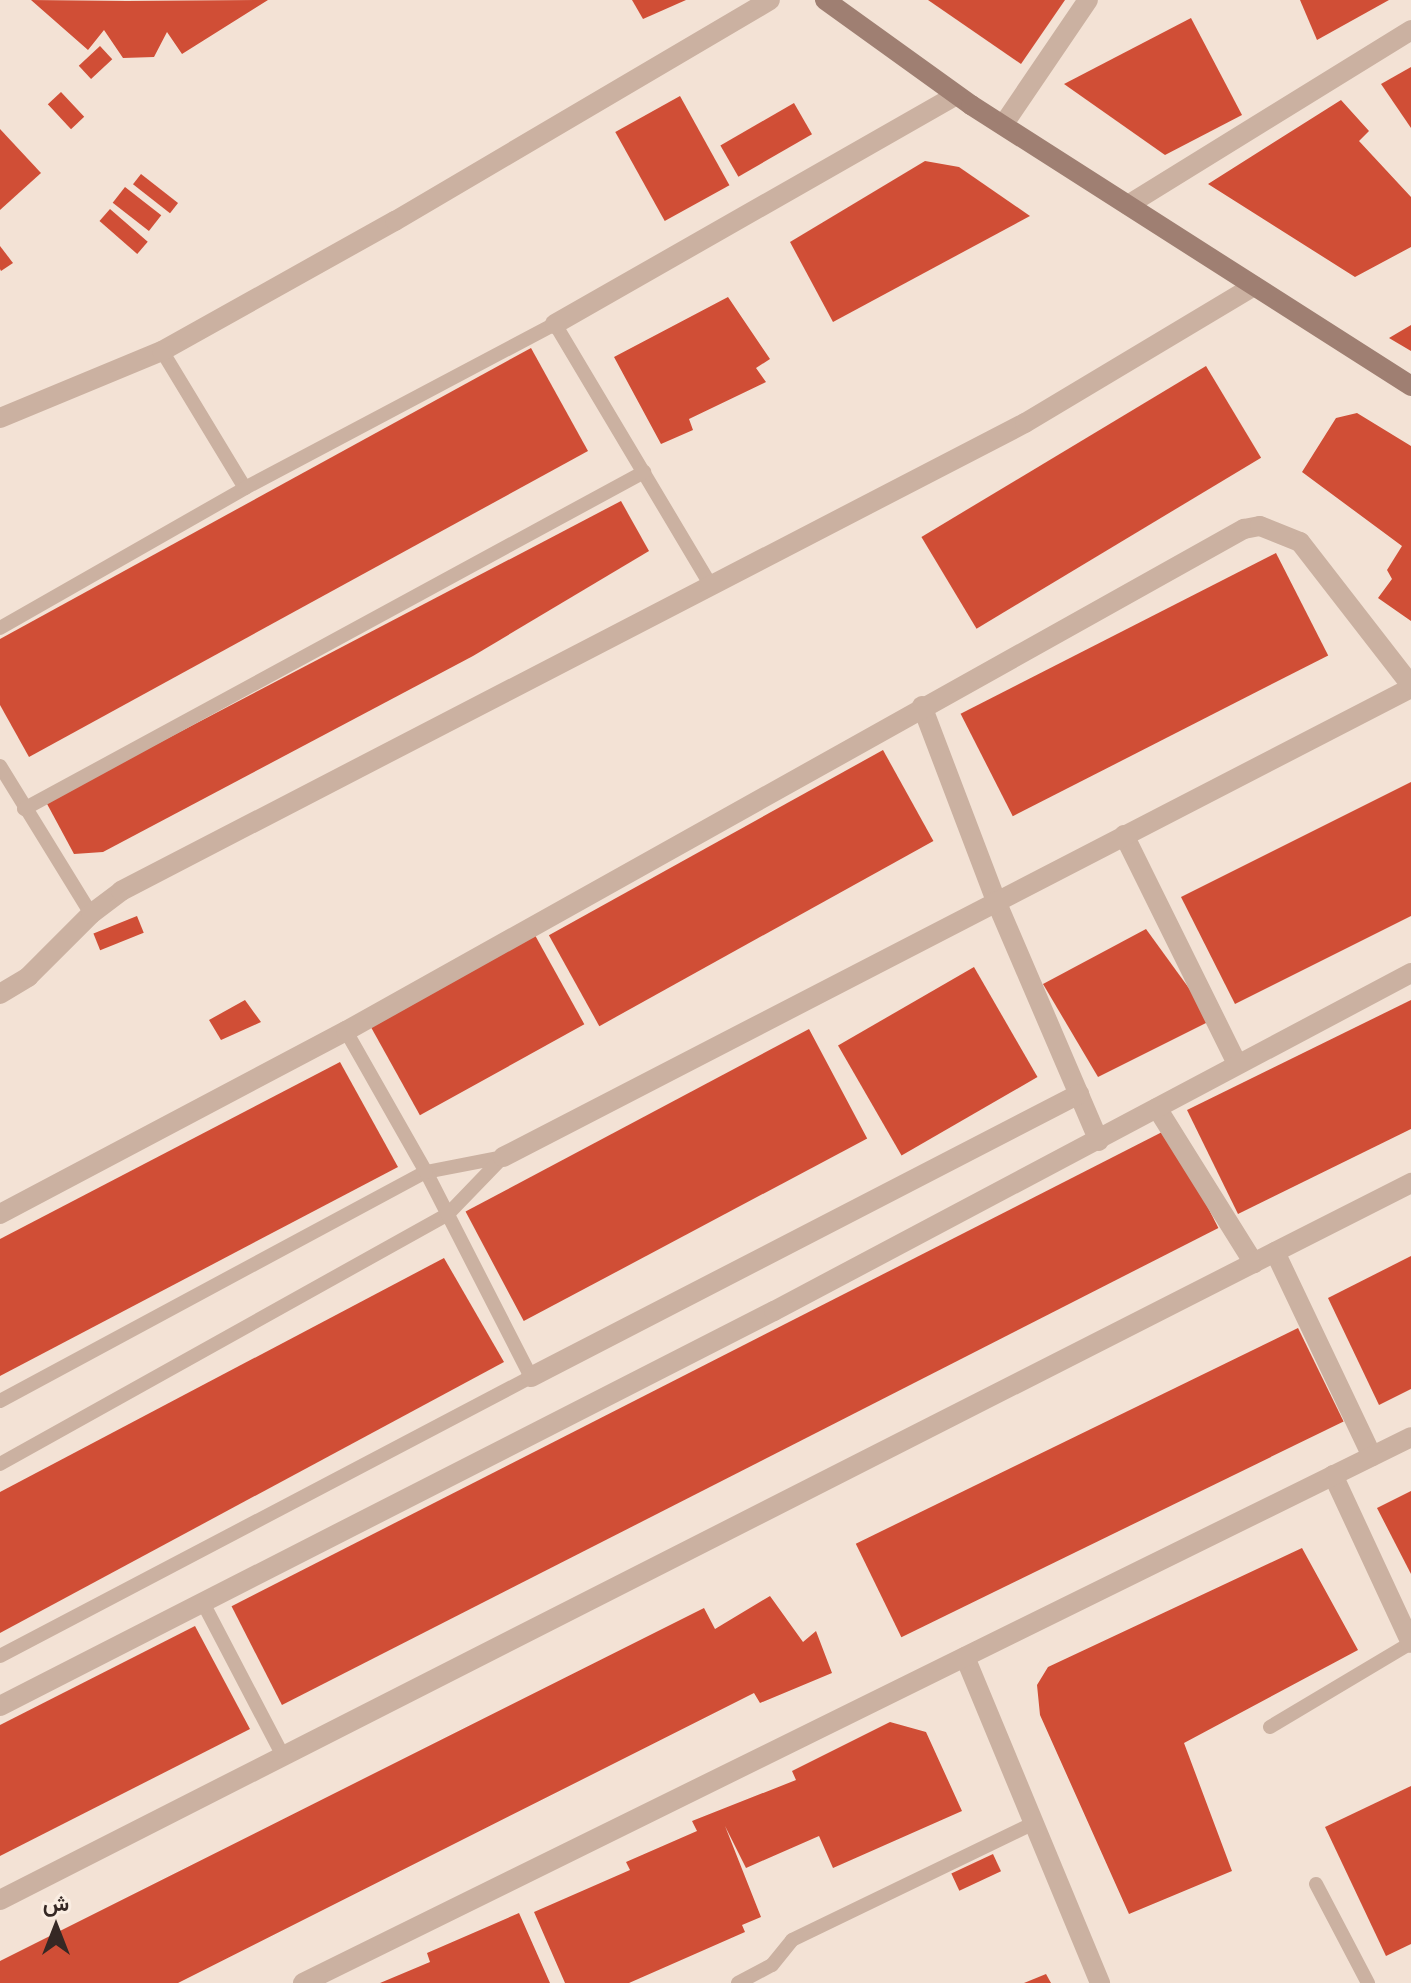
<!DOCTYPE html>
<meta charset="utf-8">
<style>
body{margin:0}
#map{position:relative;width:1411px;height:1983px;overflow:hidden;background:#f3e2d5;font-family:Raleway,Vazirmatn,sans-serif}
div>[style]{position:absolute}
.building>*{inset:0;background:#d04e36;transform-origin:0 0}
.lane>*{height:14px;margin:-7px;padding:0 7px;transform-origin:7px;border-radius:7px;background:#cbb1a1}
.street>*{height:20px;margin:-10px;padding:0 10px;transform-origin:10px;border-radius:10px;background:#cbb1a1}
.secondary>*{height:20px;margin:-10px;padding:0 10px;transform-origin:10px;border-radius:10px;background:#9f7f72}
span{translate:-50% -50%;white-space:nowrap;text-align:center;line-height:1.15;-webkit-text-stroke:6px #faede2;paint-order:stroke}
.north{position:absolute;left:16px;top:1887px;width:80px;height:80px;-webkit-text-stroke:6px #faede2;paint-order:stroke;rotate:0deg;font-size:22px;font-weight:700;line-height:32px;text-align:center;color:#352824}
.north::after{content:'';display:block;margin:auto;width:28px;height:36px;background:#352824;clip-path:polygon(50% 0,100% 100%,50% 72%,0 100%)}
</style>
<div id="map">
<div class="building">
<i style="clip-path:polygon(31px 0,127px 1px,268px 0,182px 54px,167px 32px,154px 57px,123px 58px,104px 30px,88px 50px)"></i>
<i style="clip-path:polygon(632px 0,686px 0,643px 19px)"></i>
<i style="clip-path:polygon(928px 0,1065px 0,1021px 64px)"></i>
<i style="clip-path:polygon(1300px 0,1389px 0,1317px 40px)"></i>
<i style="clip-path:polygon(1191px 18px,1242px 115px,1165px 155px,1064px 84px)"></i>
<i style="left:100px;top:46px;width:18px;height:29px;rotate:47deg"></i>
<i style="clip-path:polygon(1411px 67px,1411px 128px,1381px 84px)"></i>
<i style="left:61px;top:92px;width:34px;height:18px;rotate:47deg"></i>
<i style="left:680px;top:96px;width:102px;height:74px;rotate:61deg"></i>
<i style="clip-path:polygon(1341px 100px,1369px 131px,1359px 141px,1411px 197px,1411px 247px,1355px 277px,1208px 184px)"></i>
<i style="left:794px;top:103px;width:36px;height:85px;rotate:60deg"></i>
<i style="clip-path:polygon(0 129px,41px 173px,0 210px)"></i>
<i style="clip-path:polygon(925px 161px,959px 167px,1030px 216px,833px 322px,790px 242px)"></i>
<i style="left:141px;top:174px;width:47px;height:13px;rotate:38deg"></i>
<i style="left:125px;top:187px;width:46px;height:20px;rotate:38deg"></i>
<i style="left:110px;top:209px;width:50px;height:16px;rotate:41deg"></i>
<i style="clip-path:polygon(0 246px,13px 263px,1px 271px,0 269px)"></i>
<i style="clip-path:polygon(728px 297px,770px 359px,756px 368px,766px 382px,689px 419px,693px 430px,661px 444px,614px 357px)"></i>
<i style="clip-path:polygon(1411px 325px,1411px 351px,1389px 338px)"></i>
<i style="clip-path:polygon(531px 348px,588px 451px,29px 757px,0 705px,0 639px)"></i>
<i style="left:1206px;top:366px;width:107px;height:332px;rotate:59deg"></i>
<i style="clip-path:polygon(1357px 413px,1411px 446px,1411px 621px,1378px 598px,1392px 579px,1387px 570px,1402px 546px,1302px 472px,1336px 418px)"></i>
<i style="clip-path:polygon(621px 501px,649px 551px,473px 656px,103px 852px,74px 854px,46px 802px)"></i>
<i style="left:1276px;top:553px;width:115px;height:354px;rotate:63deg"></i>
<i style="left:883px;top:750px;width:104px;height:382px;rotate:61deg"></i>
<i style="clip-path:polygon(1411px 782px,1411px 916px,1235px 1004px,1181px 897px)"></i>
<i style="left:137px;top:916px;width:18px;height:47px;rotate:68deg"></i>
<i style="left:531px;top:928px;width:110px;height:188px;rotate:61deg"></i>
<i style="clip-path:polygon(1146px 929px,1212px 1020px,1098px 1077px,1043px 984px)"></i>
<i style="left:974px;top:967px;width:127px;height:157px;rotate:60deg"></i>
<i style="clip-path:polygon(245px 1000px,261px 1022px,221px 1040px,209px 1020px)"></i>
<i style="clip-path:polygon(1411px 1000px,1411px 1129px,1238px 1214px,1187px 1110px)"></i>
<i style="left:809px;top:1029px;width:124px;height:389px;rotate:62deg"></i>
<i style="clip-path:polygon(340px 1062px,398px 1167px,0 1376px,0 1239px)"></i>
<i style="left:1168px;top:1129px;width:111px;height:1051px;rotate:63deg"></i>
<i style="clip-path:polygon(1411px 1256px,1411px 1389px,1379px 1405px,1328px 1298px)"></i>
<i style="clip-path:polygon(444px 1258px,504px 1362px,0 1633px,0 1492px)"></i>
<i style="left:1298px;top:1328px;width:104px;height:492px;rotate:64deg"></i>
<i style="clip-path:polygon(1411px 1491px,1411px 1574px,1377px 1508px)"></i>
<i style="clip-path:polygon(1302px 1548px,1358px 1650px,1184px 1743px,1232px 1871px,1129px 1914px,1040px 1715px,1037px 1685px,1048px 1667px)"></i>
<i style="clip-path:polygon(770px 1596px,803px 1642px,816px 1631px,832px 1673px,760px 1703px,754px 1693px,178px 1983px,0 1983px,0 1961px,704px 1608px,715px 1629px)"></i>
<i style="clip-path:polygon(195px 1626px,250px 1729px,0 1856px,0 1725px)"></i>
<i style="clip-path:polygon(890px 1722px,926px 1732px,962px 1811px,833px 1868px,819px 1836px,746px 1868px,725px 1826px,761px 1917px,742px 1925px,745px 1932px,629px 1983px,565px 1983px,534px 1912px,630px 1870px,626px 1862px,697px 1831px,692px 1821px,796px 1780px,792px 1771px)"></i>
<i style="clip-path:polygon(1411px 1786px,1411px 1944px,1386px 1956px,1325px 1827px)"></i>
<i style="left:993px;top:1854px;width:19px;height:46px;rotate:65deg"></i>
<i style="clip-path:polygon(519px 1913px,550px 1983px,380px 1983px,430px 1962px,427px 1953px)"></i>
<i style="clip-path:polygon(1046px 1974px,1051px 1983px,1024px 1983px)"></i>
</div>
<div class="lane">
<i style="left:162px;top:351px;width:160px;rotate:58.8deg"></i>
<i style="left:0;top:628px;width:282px;rotate:-29.7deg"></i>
<i style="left:245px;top:488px;width:351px;rotate:-27.9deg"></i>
<i style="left:555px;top:324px;width:306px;rotate:59.2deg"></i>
<i style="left:0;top:766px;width:174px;rotate:58.4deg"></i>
<i style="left:24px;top:809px;width:706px;rotate:-28.53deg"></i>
<i style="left:0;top:1401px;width:484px;rotate:-28.3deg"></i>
<i style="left:426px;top:1172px;width:78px;rotate:-11deg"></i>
<i style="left:0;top:1464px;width:513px;rotate:-29.16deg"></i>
<i style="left:448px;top:1214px;width:79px;rotate:-46deg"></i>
<i style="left:202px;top:1601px;width:175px;rotate:62.4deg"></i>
<i style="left:0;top:1656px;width:600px;rotate:-27.72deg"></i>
<i style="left:531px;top:1377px;width:230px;rotate:-117.1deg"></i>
<i style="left:426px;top:1172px;width:162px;rotate:-119.6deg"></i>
<i style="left:1270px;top:1727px;width:164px;rotate:-30.8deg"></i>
<i style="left:1316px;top:1884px;width:112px;rotate:62.3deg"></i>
<i style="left:738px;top:1983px;width:38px;rotate:-28deg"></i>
<i style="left:772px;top:1965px;width:32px;rotate:-51deg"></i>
<i style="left:792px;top:1940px;width:269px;rotate:-25.8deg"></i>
</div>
<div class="street">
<i style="left:1003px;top:125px;width:151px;rotate:-55.8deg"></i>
<i style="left:1128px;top:205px;width:333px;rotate:-31.7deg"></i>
<i style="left:555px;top:324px;width:462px;rotate:-29.7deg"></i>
<i style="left:0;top:418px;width:175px;rotate:-22.5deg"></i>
<i style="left:162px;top:351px;width:267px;rotate:-29.2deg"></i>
<i style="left:395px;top:221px;width:435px;rotate:-30.5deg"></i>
<i style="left:922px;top:706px;width:209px;rotate:69.2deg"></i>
<i style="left:996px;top:901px;width:261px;rotate:66.8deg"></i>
<i style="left:1124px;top:835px;width:255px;rotate:63.7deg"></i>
<i style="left:0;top:994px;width:33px;rotate:-31deg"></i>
<i style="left:28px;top:977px;width:89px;rotate:-45deg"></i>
<i style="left:91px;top:914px;width:38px;rotate:-37deg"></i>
<i style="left:121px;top:891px;width:1018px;rotate:-27.37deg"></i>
<i style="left:1025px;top:423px;width:267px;rotate:-30.9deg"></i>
<i style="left:1157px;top:1108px;width:183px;rotate:58deg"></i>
<i style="left:503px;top:1157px;width:1022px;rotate:-27.32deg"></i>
<i style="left:0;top:1214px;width:391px;rotate:-27.9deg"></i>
<i style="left:346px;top:1031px;width:1029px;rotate:-29.21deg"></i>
<i style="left:1244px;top:529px;width:16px;rotate:-11deg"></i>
<i style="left:1260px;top:526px;width:43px;rotate:21.8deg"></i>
<i style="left:1300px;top:542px;width:181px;rotate:52.2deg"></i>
<i style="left:1275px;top:1252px;width:226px;rotate:64.6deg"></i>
<i style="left:531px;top:1377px;width:617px;rotate:-27.31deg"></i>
<i style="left:1333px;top:1475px;width:185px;rotate:65.1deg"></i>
<i style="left:965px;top:1657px;width:353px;rotate:67.5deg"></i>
<i style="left:0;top:1706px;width:869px;rotate:-27.04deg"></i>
<i style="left:774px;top:1311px;width:721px;rotate:-27.95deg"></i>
<i style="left:0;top:1900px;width:1583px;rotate:-26.94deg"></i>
<i style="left:303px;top:1983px;width:1235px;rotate:-26.23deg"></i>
</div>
<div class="secondary">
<i style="left:825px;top:0;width:180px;rotate:35.7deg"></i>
<i style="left:971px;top:105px;width:522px;rotate:32.56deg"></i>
</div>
<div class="north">ش</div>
</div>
